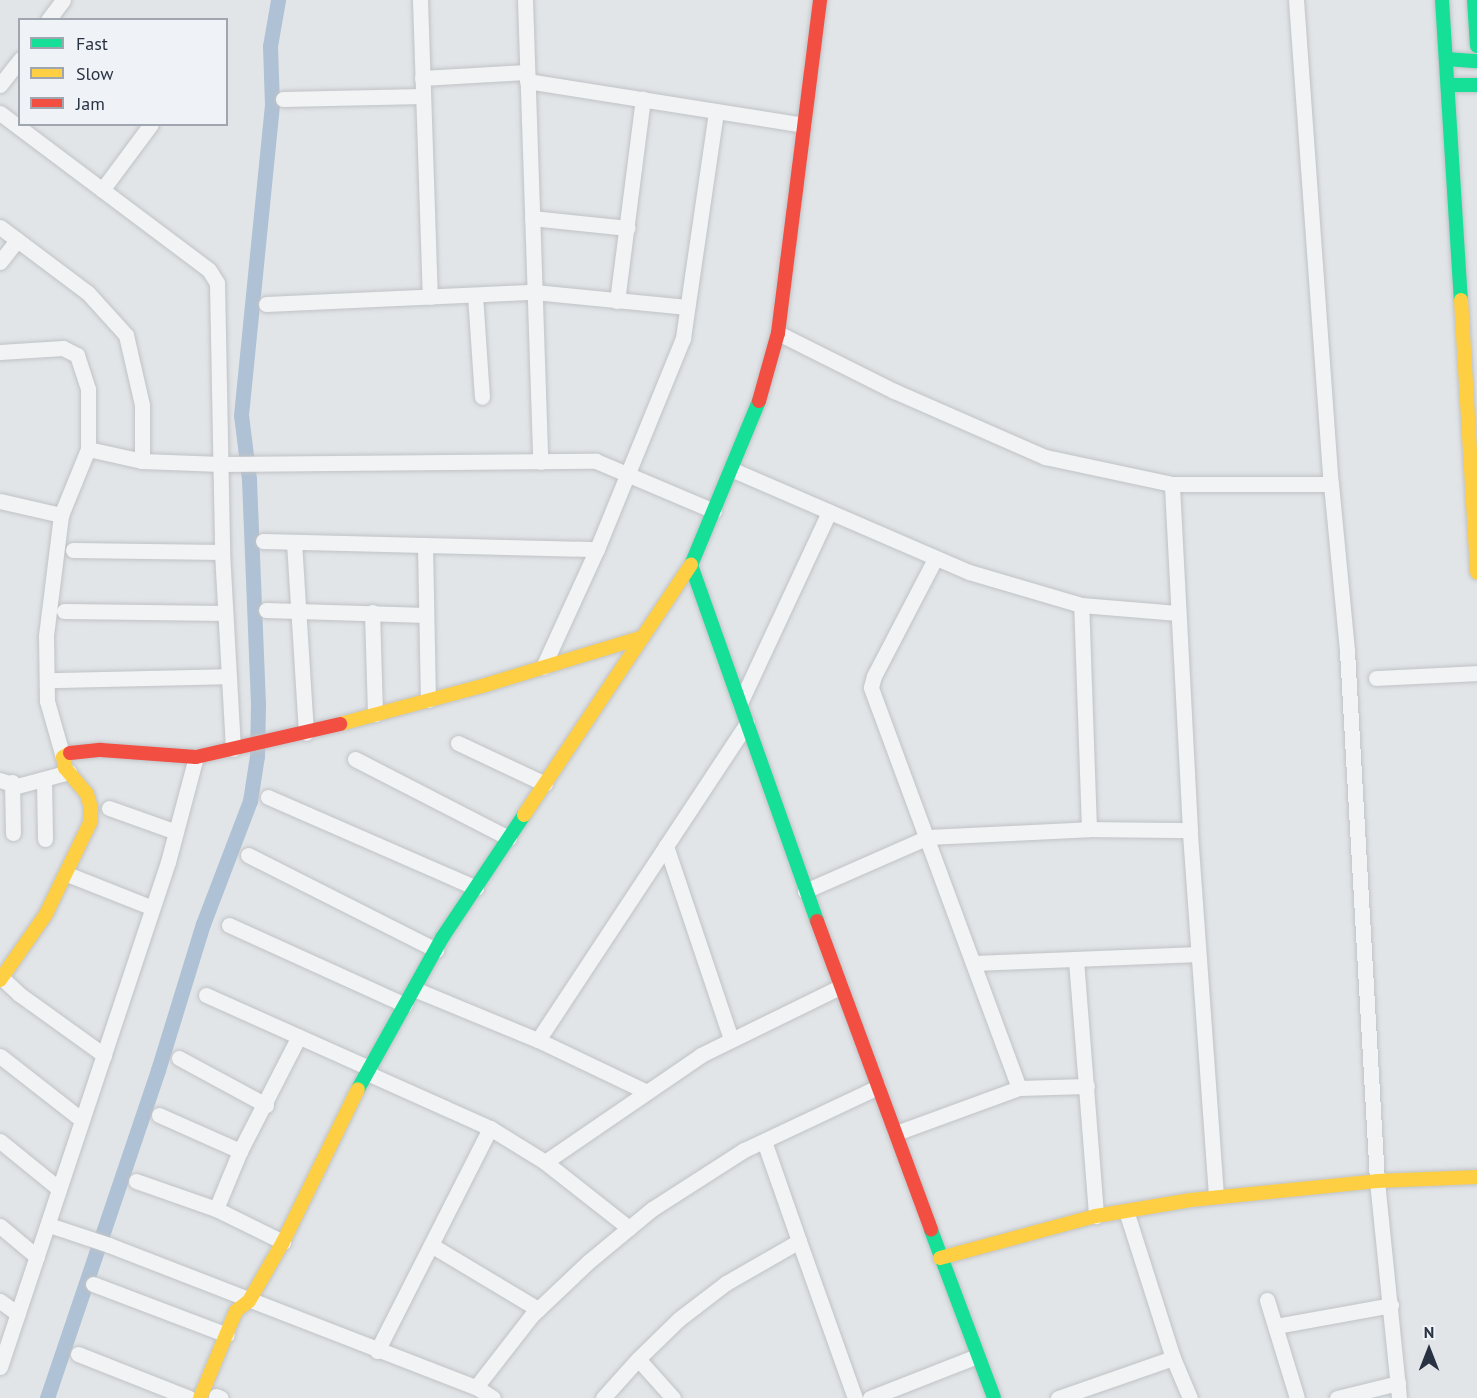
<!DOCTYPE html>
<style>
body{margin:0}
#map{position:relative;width:1477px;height:1398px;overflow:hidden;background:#e2e5e8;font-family:"PT Sans",sans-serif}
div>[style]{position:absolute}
.canal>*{height:15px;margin:-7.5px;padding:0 7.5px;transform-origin:7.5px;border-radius:7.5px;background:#afc1d4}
.roads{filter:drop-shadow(0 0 2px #c0c3c6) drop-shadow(0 0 2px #c0c3c6)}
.street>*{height:15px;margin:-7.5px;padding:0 7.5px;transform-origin:7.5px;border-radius:7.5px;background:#f2f3f4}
.fast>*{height:14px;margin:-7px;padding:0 7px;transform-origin:7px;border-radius:7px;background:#16e098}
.slow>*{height:14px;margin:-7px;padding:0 7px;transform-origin:7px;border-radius:7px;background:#ffcf43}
.jam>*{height:14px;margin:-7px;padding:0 7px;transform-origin:7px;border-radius:7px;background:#f24e42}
span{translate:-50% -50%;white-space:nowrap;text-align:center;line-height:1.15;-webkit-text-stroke:5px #eff3f7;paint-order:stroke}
.legend{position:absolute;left:18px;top:18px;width:210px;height:108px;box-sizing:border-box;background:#eff3f7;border:2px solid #9fa6af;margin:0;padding:8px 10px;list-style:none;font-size:18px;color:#283242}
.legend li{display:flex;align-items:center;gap:12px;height:30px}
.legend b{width:30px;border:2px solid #9fa6af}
.north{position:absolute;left:1399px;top:1320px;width:60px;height:60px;-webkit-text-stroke:4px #eff3f7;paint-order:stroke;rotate:0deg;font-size:16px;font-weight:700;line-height:24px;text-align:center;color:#283242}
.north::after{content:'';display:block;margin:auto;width:21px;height:27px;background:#283242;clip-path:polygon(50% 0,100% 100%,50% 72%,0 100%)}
</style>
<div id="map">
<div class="canal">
<i style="left:47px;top:1398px;width:346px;rotate:-71.3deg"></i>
<i style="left:158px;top:1070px;width:153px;rotate:-72.9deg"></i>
<i style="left:203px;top:924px;width:132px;rotate:-69.1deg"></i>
<i style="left:250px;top:801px;width:46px;rotate:-81.2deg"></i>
<i style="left:257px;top:756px;width:52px;rotate:-88.9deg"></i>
<i style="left:258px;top:704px;width:225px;rotate:-92.3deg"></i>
<i style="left:249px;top:479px;width:64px;rotate:-97.1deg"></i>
<i style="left:241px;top:415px;width:313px;rotate:-84.3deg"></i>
<i style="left:272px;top:104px;width:58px;rotate:-92deg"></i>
<i style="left:270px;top:46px;width:47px;rotate:-80.1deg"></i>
</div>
<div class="roads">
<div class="street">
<i style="left:420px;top:0;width:297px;rotate:88.1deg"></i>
<i style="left:525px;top:0;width:462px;rotate:88.1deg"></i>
<i style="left:1296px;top:0;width:485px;rotate:85.9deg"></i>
<i style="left:1331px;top:484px;width:168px;rotate:84.5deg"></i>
<i style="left:1347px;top:651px;width:531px;rotate:86.76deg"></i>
<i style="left:1377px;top:1181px;width:218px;rotate:84.2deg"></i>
<i style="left:48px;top:20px;width:25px;rotate:-53deg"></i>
<i style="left:422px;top:78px;width:104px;rotate:-3.3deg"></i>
<i style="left:527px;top:81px;width:280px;rotate:9deg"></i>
<i style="left:0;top:85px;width:33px;rotate:-52deg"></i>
<i style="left:283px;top:99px;width:140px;rotate:-1.2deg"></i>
<i style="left:0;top:113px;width:261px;rotate:36.9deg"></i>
<i style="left:209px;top:270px;width:15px;rotate:58deg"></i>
<i style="left:217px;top:283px;width:269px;rotate:88.9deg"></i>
<i style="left:102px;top:190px;width:82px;rotate:-53.4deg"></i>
<i style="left:532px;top:218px;width:96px;rotate:6deg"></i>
<i style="left:0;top:227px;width:110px;rotate:36.9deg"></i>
<i style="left:88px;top:293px;width:57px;rotate:47.9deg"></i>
<i style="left:126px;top:335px;width:72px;rotate:77.1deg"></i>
<i style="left:142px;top:405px;width:56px;rotate:90deg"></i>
<i style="left:142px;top:461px;width:79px;rotate:2.2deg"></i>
<i style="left:221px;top:464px;width:375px;rotate:-0.5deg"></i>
<i style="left:596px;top:461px;width:128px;rotate:23deg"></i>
<i style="left:0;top:262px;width:28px;rotate:-52deg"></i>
<i style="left:475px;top:295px;width:102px;rotate:86.1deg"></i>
<i style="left:617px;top:301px;width:204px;rotate:-82.7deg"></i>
<i style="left:266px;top:304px;width:268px;rotate:-2.6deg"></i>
<i style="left:534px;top:292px;width:154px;rotate:5.6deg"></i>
<i style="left:778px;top:333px;width:130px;rotate:26.6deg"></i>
<i style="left:894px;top:391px;width:165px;rotate:23.6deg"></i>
<i style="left:1045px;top:457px;width:130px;rotate:12deg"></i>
<i style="left:0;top:352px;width:63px;rotate:-3.6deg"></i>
<i style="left:63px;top:348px;width:16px;rotate:27deg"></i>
<i style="left:77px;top:355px;width:36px;rotate:72deg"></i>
<i style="left:88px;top:389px;width:60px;rotate:90deg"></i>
<i style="left:88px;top:449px;width:71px;rotate:112.2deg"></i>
<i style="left:61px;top:515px;width:122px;rotate:97.1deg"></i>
<i style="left:46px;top:636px;width:65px;rotate:89.1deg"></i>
<i style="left:47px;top:701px;width:58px;rotate:74.1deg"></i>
<i style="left:88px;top:449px;width:55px;rotate:12.5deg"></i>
<i style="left:731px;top:469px;width:259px;rotate:23.4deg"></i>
<i style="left:969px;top:572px;width:117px;rotate:16.4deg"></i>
<i style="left:1081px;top:605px;width:97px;rotate:4.7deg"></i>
<i style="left:0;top:501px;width:63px;rotate:12.9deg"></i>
<i style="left:263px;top:541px;width:334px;rotate:1.4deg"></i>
<i style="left:294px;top:542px;width:191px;rotate:86.4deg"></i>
<i style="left:425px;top:545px;width:155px;rotate:88.9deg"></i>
<i style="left:73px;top:550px;width:149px;rotate:0.8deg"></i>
<i style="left:222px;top:552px;width:197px;rotate:86.8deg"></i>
<i style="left:266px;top:610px;width:160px;rotate:1.8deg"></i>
<i style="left:64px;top:611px;width:161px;rotate:0.7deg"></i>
<i style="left:372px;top:612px;width:102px;rotate:88.3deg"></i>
<i style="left:543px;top:667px;width:130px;rotate:-65.4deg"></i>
<i style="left:597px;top:549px;width:228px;rotate:-67.8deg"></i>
<i style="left:683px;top:338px;width:229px;rotate:-81.7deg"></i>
<i style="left:1376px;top:678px;width:101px;rotate:-2.8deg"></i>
<i style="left:55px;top:680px;width:174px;rotate:-1.3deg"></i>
<i style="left:740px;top:703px;width:211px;rotate:-65deg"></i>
<i style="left:458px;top:743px;width:96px;rotate:25.2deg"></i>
<i style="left:355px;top:759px;width:173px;rotate:27.2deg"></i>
<i style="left:0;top:780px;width:18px;rotate:19deg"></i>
<i style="left:17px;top:786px;width:54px;rotate:-15.1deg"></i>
<i style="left:44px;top:780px;width:59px;rotate:89deg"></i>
<i style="left:12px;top:782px;width:51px;rotate:88.9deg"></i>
<i style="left:268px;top:797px;width:227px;rotate:23.6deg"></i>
<i style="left:109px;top:808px;width:71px;rotate:19.7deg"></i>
<i style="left:1089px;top:829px;width:101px;rotate:0.6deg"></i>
<i style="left:248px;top:855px;width:211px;rotate:26.8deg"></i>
<i style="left:67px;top:874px;width:92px;rotate:21.6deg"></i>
<i style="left:805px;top:891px;width:134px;rotate:-23.7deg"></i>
<i style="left:928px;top:837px;width:161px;rotate:-2.8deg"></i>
<i style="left:1089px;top:829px;width:224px;rotate:-92deg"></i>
<i style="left:229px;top:925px;width:193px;rotate:24.4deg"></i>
<i style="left:1076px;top:960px;width:257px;rotate:85.5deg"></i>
<i style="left:975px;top:963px;width:223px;rotate:-2.3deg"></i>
<i style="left:2px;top:978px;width:23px;rotate:43deg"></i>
<i style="left:19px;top:994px;width:105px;rotate:35.7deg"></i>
<i style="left:414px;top:989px;width:134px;rotate:22.4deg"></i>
<i style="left:538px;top:1040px;width:232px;rotate:-56.6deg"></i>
<i style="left:206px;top:995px;width:179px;rotate:24.1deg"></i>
<i style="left:731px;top:1039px;width:204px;rotate:-108.6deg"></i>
<i style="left:666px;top:846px;width:147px;rotate:-56.6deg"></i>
<i style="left:538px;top:1040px;width:119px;rotate:25.5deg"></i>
<i style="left:0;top:1056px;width:104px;rotate:38deg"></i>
<i style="left:179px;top:1058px;width:99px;rotate:28.4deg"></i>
<i style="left:367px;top:1073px;width:135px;rotate:24.1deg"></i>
<i style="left:490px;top:1128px;width:65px;rotate:31.7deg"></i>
<i style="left:545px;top:1162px;width:107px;rotate:38.2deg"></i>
<i style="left:1019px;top:1088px;width:68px;rotate:-1.7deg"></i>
<i style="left:159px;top:1115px;width:89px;rotate:24deg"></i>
<i style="left:896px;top:1133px;width:131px;rotate:-20.1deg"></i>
<i style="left:1019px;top:1088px;width:427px;rotate:-110.3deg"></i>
<i style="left:871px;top:687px;width:11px;rotate:-75deg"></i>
<i style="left:874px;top:676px;width:132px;rotate:-62.5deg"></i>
<i style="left:0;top:1141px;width:76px;rotate:39.1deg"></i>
<i style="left:545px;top:1162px;width:189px;rotate:-34.4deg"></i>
<i style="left:701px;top:1055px;width:155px;rotate:-26.1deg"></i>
<i style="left:136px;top:1181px;width:85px;rotate:19.3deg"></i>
<i style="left:216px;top:1209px;width:75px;rotate:26.2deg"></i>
<i style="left:1216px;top:1196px;width:367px;rotate:-94.1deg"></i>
<i style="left:1190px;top:830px;width:346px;rotate:-93deg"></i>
<i style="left:1172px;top:484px;width:159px"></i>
<i style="left:216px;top:1209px;width:63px;rotate:-67.5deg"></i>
<i style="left:240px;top:1151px;width:127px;rotate:-62.8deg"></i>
<i style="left:49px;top:1225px;width:63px;rotate:18.4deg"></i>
<i style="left:109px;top:1245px;width:394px;rotate:21.2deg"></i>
<i style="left:476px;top:1387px;width:91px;rotate:-52.1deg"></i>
<i style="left:532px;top:1315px;width:77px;rotate:-43.4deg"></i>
<i style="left:588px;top:1262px;width:83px;rotate:-39.6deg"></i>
<i style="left:652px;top:1209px;width:109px;rotate:-32.7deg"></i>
<i style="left:744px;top:1150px;width:148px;rotate:-25.2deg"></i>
<i style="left:0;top:1226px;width:48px;rotate:40deg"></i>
<i style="left:799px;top:1241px;width:167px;rotate:70.4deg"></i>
<i style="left:431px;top:1245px;width:125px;rotate:30.9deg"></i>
<i style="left:93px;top:1284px;width:143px;rotate:20.8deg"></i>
<i style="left:1267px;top:1300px;width:102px;rotate:73deg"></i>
<i style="left:0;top:1301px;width:22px;rotate:36deg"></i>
<i style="left:1276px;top:1326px;width:117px;rotate:-10.3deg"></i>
<i style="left:377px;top:1351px;width:250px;rotate:-63.1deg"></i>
<i style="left:78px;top:1354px;width:119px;rotate:21.6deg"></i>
<i style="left:1173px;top:1358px;width:43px;rotate:67deg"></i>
<i style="left:0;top:1367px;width:532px;rotate:-71.6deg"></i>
<i style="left:168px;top:862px;width:109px;rotate:-75.1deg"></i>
<i style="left:476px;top:1387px;width:20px;rotate:33deg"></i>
<i style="left:216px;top:1396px;width:5px;rotate:22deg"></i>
<i style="left:603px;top:1398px;width:52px;rotate:-48.1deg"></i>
<i style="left:673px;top:1398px;width:52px;rotate:-131.9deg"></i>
<i style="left:638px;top:1359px;width:57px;rotate:-44.3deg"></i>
<i style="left:679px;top:1319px;width:59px;rotate:-37.5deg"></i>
<i style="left:726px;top:1283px;width:84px;rotate:-29.9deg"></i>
<i style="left:799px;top:1241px;width:106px;rotate:-109.3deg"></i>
<i style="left:870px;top:1398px;width:115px;rotate:-21.4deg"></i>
<i style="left:1058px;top:1398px;width:122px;rotate:-19.2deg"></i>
<i style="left:1173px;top:1358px;width:154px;rotate:-107.7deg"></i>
<i style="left:1337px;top:1398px;width:63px;rotate:-13.8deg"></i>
</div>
<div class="fast">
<i style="left:1442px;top:0;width:301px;rotate:86.4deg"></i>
<i style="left:1474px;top:0;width:46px;rotate:86.3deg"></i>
<i style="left:1446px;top:59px;width:31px;rotate:4deg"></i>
<i style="left:1449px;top:85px;width:28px"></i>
<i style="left:759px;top:401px;width:178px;rotate:112.5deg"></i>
<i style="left:691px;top:565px;width:378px;rotate:70.5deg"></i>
<i style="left:358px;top:1089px;width:173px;rotate:-60.9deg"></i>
<i style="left:442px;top:938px;width:148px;rotate:-56.3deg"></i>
<i style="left:931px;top:1230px;width:179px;rotate:69.4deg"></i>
</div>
<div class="slow">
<i style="left:1461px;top:300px;width:273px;rotate:86.6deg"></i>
<i style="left:340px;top:724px;width:147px;rotate:-15deg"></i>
<i style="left:482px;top:686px;width:168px;rotate:-16.9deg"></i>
<i style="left:524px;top:815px;width:301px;rotate:-56.3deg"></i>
<i style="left:0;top:980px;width:80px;rotate:-55.1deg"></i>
<i style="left:46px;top:914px;width:101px;rotate:-64.2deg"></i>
<i style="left:90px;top:823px;width:15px;rotate:-86deg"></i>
<i style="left:91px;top:808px;width:15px;rotate:-106deg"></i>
<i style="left:87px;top:794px;width:34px;rotate:-130deg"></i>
<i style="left:65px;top:768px;width:11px;rotate:-100deg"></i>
<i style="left:63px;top:757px;width:8px;rotate:-30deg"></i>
<i style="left:940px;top:1258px;width:162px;rotate:-15.1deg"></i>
<i style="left:1096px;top:1216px;width:96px;rotate:-9.6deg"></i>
<i style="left:1191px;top:1200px;width:187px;rotate:-5.8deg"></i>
<i style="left:1377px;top:1181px;width:100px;rotate:-2.3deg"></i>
<i style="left:200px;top:1398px;width:94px;rotate:-67.5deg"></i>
<i style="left:236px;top:1311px;width:16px;rotate:-38deg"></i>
<i style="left:249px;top:1301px;width:68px;rotate:-60deg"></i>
<i style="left:283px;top:1242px;width:170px;rotate:-63.9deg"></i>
</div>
<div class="jam">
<i style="left:759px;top:401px;width:71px;rotate:-74.4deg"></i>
<i style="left:778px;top:333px;width:336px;rotate:-82.8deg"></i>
<i style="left:70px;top:753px;width:31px;rotate:-6deg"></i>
<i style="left:101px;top:750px;width:95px;rotate:4.2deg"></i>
<i style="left:196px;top:757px;width:148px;rotate:-12.9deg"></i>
<i style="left:817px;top:921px;width:329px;rotate:69.7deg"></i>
</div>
</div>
<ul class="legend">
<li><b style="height:8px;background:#16e098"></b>Fast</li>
<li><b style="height:8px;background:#ffcf43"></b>Slow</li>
<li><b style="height:8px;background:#f24e42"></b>Jam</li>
</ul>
<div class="north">N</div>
</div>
